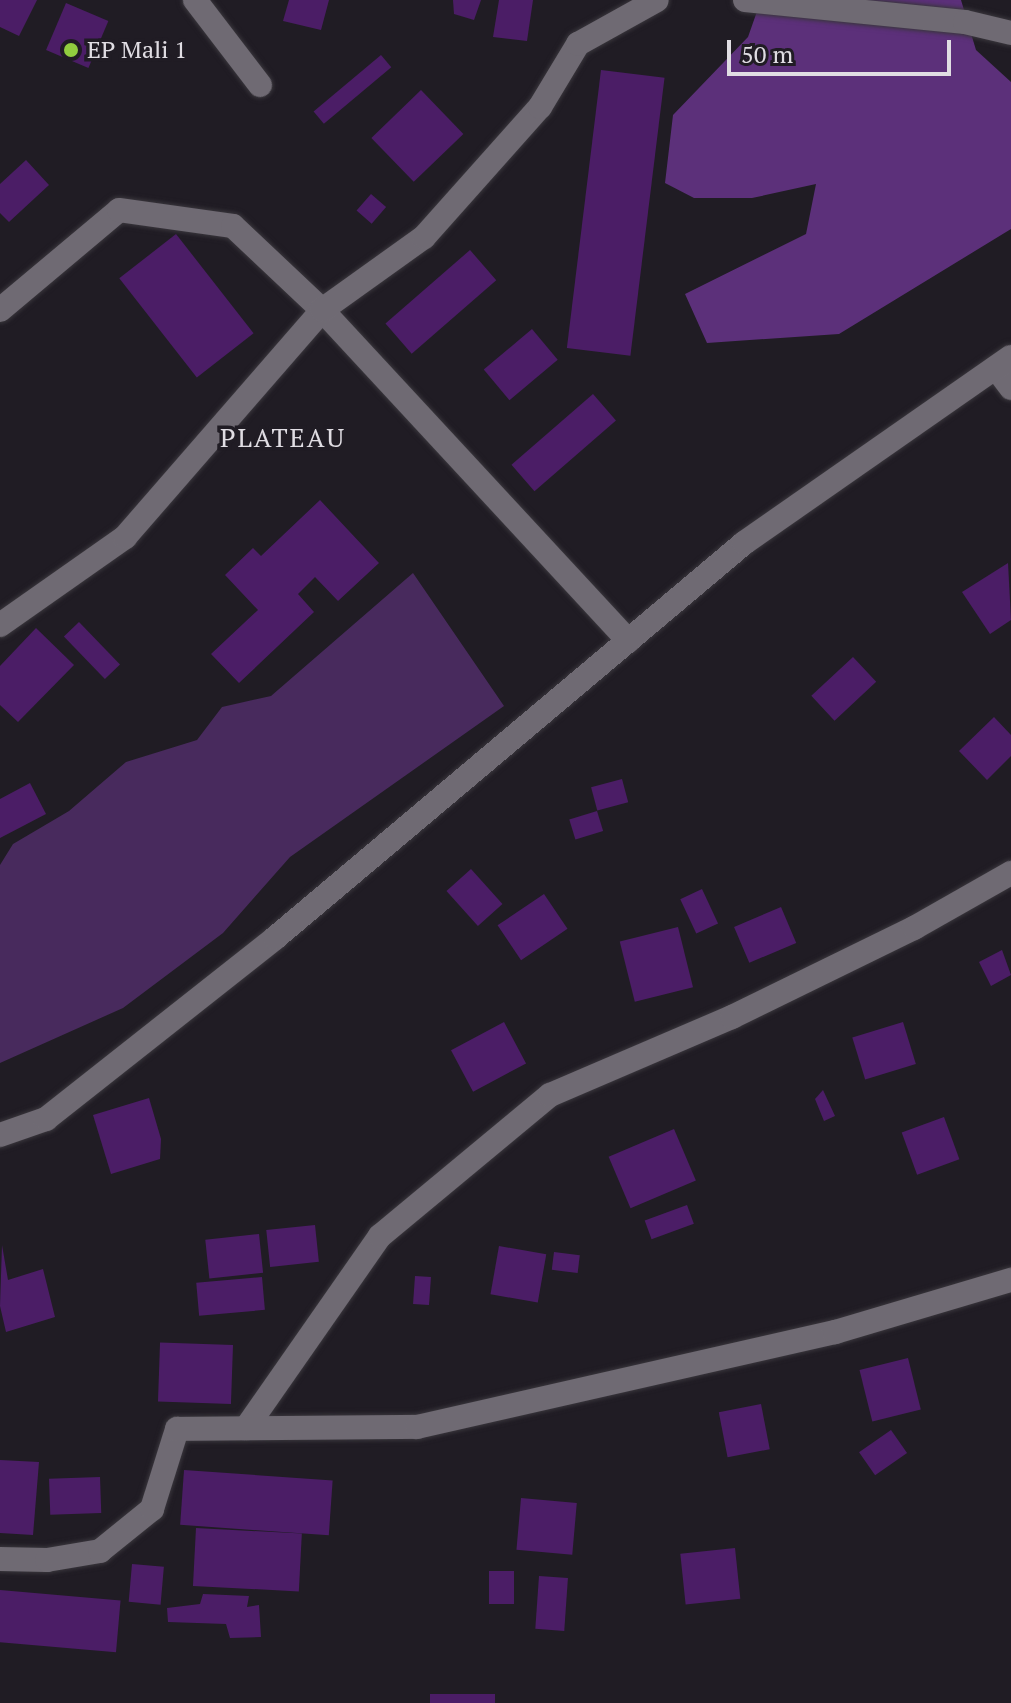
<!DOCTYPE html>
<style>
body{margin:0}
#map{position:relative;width:1011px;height:1703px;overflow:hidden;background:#201c24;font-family:"PT Serif",serif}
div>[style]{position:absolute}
.green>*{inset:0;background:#482a5d}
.forest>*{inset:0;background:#5c307a}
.building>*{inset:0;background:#4b1d66;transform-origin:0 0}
.roads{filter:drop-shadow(0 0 2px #39363c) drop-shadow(0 0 2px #39363c)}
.minor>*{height:24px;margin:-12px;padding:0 12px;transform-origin:12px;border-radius:12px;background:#6f6a73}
.dots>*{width:22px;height:22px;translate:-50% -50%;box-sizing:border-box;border:4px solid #201c24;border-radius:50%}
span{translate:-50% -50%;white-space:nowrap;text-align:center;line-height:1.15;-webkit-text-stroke:7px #201c24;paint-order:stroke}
.poi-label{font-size:24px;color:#e0dde3}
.left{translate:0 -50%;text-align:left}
.neighbourhood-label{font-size:26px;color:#e0dde3;letter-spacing:2px}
.scale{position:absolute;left:727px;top:40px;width:224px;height:36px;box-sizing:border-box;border:4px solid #e0dde3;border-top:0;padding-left:10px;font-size:24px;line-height:28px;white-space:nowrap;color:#e0dde3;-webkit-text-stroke:6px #201c24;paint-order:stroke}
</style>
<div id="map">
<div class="green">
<i style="clip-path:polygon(413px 573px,504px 706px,290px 857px,223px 933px,123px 1008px,0 1063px,0 865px,13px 844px,69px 811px,126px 762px,197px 740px,222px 707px,271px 696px)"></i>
</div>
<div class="forest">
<i style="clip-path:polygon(761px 0,961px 0,976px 50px,1011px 82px,1011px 229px,839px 334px,707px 343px,685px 294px,806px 234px,816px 184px,752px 198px,694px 198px,665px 183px,673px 115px,748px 37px)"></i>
</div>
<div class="building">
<i style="clip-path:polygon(0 0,37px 0,19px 36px,0 27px)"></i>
<i style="clip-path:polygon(289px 0,329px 0,321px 30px,283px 21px)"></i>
<i style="clip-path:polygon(453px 0,481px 0,474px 20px,454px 14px)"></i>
<i style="clip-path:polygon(499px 0,533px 0,527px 41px,493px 37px)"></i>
<i style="left:66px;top:3px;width:46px;height:51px;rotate:23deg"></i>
<i style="left:381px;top:55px;width:16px;height:88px;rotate:50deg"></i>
<i style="left:601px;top:70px;width:64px;height:280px;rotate:7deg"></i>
<i style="left:421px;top:90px;width:61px;height:69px;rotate:46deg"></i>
<i style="clip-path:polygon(26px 160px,49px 185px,9px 222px,0 213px,0 184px)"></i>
<i style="left:371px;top:194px;width:20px;height:22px;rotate:41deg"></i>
<i style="left:176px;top:234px;width:126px;height:72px;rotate:52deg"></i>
<i style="left:470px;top:250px;width:40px;height:112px;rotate:49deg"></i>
<i style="left:532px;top:329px;width:40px;height:63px;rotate:50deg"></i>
<i style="left:593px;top:394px;width:35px;height:108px;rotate:49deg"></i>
<i style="clip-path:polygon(320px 500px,379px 563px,338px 601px,315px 577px,298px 594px,314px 612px,239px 683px,211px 654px,258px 610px,225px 575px,253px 548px,261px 556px)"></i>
<i style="clip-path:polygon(1008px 563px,1011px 620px,990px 634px,962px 592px)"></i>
<i style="left:79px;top:622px;width:59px;height:21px;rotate:46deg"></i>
<i style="clip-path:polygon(36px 628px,74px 665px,18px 722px,0 705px,0 666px)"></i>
<i style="left:853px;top:657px;width:34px;height:57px;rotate:47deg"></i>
<i style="clip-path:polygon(994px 717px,1011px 735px,1011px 756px,987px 780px,959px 751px)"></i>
<i style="left:622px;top:779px;width:24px;height:32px;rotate:75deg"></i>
<i style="clip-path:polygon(30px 783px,46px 814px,0 838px,0 799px)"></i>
<i style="left:597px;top:811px;width:21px;height:29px;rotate:73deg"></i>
<i style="left:471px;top:869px;width:47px;height:33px;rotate:48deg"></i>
<i style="left:702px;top:889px;width:38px;height:24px;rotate:65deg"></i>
<i style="left:544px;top:894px;width:42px;height:56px;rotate:56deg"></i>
<i style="left:781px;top:907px;width:39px;height:51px;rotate:67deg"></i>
<i style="left:678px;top:927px;width:62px;height:60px;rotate:76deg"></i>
<i style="clip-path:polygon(1002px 950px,1011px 975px,991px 986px,979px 962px)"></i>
<i style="left:504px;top:1022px;width:47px;height:60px;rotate:62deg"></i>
<i style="left:903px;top:1022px;width:44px;height:53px;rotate:73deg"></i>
<i style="clip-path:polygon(823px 1090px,835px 1116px,824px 1121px,815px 1099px)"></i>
<i style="clip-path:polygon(149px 1098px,161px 1139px,160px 1159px,111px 1174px,93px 1115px)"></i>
<i style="left:944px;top:1117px;width:45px;height:45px;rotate:70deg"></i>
<i style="left:674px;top:1129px;width:56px;height:71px;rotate:67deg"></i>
<i style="left:687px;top:1205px;width:20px;height:45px;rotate:70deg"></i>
<i style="left:315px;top:1225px;width:37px;height:49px;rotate:84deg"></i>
<i style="left:259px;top:1234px;width:39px;height:54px;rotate:84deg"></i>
<i style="clip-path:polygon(2px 1245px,8px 1280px,43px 1269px,55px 1317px,6px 1332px,0 1306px)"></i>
<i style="left:499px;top:1246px;width:48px;height:49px;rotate:10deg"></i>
<i style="left:554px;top:1252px;width:26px;height:18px;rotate:7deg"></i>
<i style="left:415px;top:1276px;width:16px;height:28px;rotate:4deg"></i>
<i style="left:262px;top:1277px;width:33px;height:66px;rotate:85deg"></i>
<i style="left:233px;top:1345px;width:59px;height:73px;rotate:92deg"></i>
<i style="left:908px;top:1358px;width:53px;height:50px;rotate:76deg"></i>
<i style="left:761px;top:1404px;width:46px;height:43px;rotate:79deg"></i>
<i style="left:891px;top:1430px;width:28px;height:39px;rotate:55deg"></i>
<i style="clip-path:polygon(0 1460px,39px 1462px,33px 1535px,0 1533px)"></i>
<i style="left:184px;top:1470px;width:149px;height:55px;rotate:4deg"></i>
<i style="left:100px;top:1477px;width:36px;height:51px;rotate:88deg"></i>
<i style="left:521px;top:1498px;width:56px;height:52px;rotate:5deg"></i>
<i style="left:196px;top:1528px;width:106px;height:58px;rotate:3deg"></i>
<i style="left:735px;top:1548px;width:51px;height:55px;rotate:84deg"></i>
<i style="left:132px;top:1564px;width:32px;height:38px;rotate:5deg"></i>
<i style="left:489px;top:1571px;width:25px;height:33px"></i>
<i style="left:539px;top:1576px;width:29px;height:53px;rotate:4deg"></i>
<i style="left:0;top:1590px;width:121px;height:52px;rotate:5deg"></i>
<i style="clip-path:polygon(203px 1594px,249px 1596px,247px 1607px,259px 1605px,261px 1637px,230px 1638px,226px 1624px,168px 1622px,167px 1608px,200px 1604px)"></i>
<i style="left:430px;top:1694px;width:65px;height:9px"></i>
</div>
<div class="roads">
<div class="minor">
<i style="left:195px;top:0;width:107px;rotate:52.6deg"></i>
<i style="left:745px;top:0;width:221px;rotate:5.7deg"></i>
<i style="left:965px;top:22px;width:47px;rotate:13.4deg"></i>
<i style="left:0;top:310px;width:155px;rotate:-40deg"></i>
<i style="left:119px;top:210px;width:115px;rotate:8deg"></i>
<i style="left:233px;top:226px;width:122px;rotate:43.3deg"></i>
<i style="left:322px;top:310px;width:451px;rotate:47.2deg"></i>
<i style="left:996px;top:368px;width:25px;rotate:53deg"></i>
<i style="left:0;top:625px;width:153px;rotate:-35.1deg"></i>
<i style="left:125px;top:537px;width:301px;rotate:-49deg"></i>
<i style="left:322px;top:310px;width:125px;rotate:-35.6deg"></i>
<i style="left:424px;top:237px;width:174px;rotate:-48.3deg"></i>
<i style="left:540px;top:107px;width:74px;rotate:-58.9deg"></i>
<i style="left:578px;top:44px;width:90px;rotate:-29.1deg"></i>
<i style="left:0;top:1135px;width:49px;rotate:-19.2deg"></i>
<i style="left:46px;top:1119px;width:292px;rotate:-38.3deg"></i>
<i style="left:275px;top:938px;width:613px;rotate:-40.1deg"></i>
<i style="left:744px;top:543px;width:325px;rotate:-34.9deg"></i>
<i style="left:246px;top:1428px;width:234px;rotate:-55.1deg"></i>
<i style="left:380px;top:1236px;width:221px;rotate:-39.7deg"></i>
<i style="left:550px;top:1095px;width:198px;rotate:-23.2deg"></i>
<i style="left:732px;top:1017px;width:203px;rotate:-26.1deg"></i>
<i style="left:914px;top:928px;width:112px;rotate:-29.6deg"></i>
<i style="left:0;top:1559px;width:47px;rotate:1.2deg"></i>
<i style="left:47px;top:1560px;width:54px;rotate:-9.6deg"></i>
<i style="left:100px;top:1551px;width:67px;rotate:-38.9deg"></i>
<i style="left:152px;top:1509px;width:84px;rotate:-72.6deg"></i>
<i style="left:177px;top:1429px;width:240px;rotate:-0.5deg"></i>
<i style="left:417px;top:1427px;width:429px;rotate:-12.8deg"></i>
<i style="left:835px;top:1332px;width:184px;rotate:-16.5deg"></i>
</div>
</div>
<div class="dots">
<i style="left:71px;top:50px;background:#91cd3f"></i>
</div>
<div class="poi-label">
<span class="left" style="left:87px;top:50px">EP Mali 1</span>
</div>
<div class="neighbourhood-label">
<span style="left:283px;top:438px">PLATEAU</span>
</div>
<div class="scale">50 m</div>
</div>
